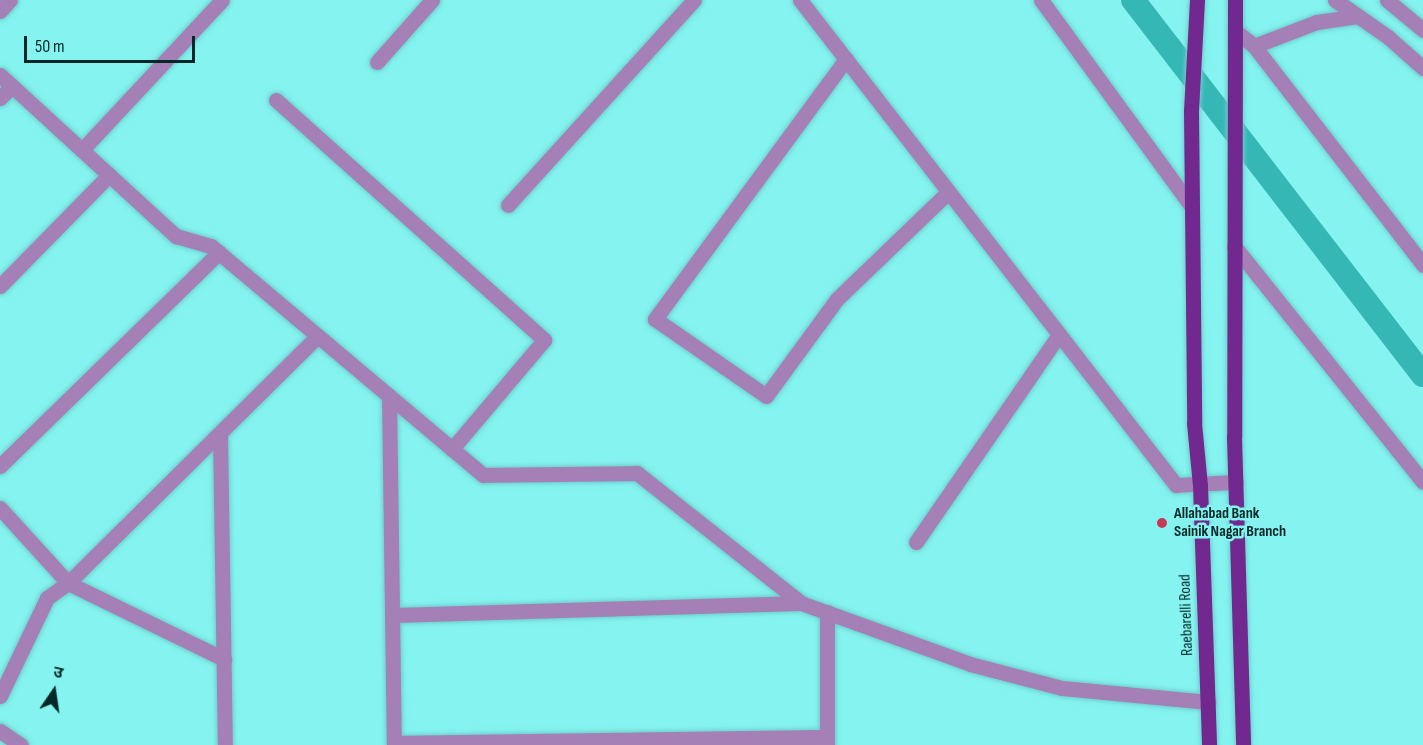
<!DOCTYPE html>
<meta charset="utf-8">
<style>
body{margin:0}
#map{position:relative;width:1423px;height:745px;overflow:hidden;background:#85f3f0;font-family:"Sofia Sans Condensed","Noto Sans Devanagari",sans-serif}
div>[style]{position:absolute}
.canal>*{height:24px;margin:-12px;padding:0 12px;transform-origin:12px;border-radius:12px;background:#35b7b6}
.roads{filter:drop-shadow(0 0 2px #6ececc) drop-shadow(0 0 2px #6ececc)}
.minor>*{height:15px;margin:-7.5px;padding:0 7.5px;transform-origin:7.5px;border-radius:7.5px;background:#a480b6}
.tertiary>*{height:15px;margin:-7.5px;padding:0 7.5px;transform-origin:7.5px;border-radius:7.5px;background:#a480b6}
.primary>*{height:15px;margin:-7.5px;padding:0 7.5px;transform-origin:7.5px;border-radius:7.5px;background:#712990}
.dots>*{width:16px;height:16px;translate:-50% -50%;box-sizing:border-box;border:3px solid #85f3f0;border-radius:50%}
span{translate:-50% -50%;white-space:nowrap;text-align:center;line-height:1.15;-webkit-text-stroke:5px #85f3f0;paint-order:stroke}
.poi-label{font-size:16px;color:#032827;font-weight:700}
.left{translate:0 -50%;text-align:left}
.street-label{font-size:16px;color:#032827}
.north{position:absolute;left:24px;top:661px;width:60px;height:60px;-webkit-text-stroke:4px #85f3f0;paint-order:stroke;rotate:13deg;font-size:16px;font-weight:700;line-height:24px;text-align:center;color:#032827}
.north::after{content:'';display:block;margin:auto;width:21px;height:27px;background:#032827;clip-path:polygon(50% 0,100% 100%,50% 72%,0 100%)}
.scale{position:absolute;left:24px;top:36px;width:171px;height:27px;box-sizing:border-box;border:3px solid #032827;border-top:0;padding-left:8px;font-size:18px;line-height:21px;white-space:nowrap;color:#032827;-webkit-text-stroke:4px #85f3f0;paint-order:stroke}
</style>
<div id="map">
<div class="canal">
<i style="left:1133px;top:0;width:474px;rotate:52.3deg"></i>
</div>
<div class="roads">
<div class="minor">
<i style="left:800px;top:0;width:614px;rotate:52.22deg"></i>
<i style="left:1176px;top:485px;width:60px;rotate:-2.9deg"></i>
<i style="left:0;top:11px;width:15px;rotate:-48deg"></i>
<i style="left:846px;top:59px;width:323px;rotate:126.3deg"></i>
<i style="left:655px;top:319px;width:135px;rotate:34.7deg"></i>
<i style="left:766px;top:396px;width:120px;rotate:-53.8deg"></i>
<i style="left:837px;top:299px;width:154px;rotate:-43.9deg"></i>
<i style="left:377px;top:62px;width:83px;rotate:-48.4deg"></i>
<i style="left:0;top:75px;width:239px;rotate:42.5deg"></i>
<i style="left:176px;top:236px;width:36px;rotate:16deg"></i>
<i style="left:211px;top:246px;width:356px;rotate:40.1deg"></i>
<i style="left:483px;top:475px;width:154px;rotate:-0.7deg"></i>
<i style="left:637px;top:473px;width:209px;rotate:38.4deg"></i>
<i style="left:801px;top:603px;width:180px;rotate:19.8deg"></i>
<i style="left:970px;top:664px;width:95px;rotate:14.6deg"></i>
<i style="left:1062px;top:688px;width:147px;rotate:5.5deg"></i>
<i style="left:0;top:98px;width:17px;rotate:-45deg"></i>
<i style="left:276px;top:100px;width:360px;rotate:41.8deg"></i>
<i style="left:544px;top:340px;width:143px;rotate:130.2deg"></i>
<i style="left:82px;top:150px;width:205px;rotate:-47deg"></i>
<i style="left:508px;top:205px;width:277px;rotate:-47.8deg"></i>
<i style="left:1234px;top:246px;width:302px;rotate:51.3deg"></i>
<i style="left:0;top:286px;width:156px;rotate:-45.5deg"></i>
<i style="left:389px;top:396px;width:349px;rotate:89.2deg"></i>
<i style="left:220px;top:434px;width:311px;rotate:89.1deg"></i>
<i style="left:0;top:466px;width:306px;rotate:-44.3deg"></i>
<i style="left:0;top:508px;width:101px;rotate:47.8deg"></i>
<i style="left:68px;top:583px;width:174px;rotate:26deg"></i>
<i style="left:916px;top:542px;width:252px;rotate:-55.4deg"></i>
<i style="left:827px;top:612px;width:133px;rotate:90deg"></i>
<i style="left:393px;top:615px;width:408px;rotate:-1.7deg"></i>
<i style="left:0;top:696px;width:109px;rotate:-64.4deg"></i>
<i style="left:47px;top:598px;width:26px;rotate:-36deg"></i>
<i style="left:68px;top:583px;width:351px;rotate:-44.7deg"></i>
<i style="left:0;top:731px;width:25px;rotate:34deg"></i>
<i style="left:394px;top:743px;width:433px;rotate:-0.8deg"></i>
</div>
<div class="tertiary">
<i style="left:1041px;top:0;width:256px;rotate:53.9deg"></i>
<i style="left:1335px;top:0;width:65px;rotate:34.9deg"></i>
<i style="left:1388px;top:37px;width:47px;rotate:41.5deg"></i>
<i style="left:1387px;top:0;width:47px;rotate:39.8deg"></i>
<i style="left:1235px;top:31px;width:24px;rotate:38deg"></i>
<i style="left:1254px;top:46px;width:277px;rotate:52.3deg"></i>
<i style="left:1254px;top:46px;width:67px;rotate:-20.9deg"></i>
<i style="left:1317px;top:22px;width:41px;rotate:-8.3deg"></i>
</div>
<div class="primary">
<i style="left:1197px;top:0;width:111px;rotate:93.1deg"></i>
<i style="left:1191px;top:111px;width:312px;rotate:89.4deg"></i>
<i style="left:1194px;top:423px;width:62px;rotate:84.5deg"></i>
<i style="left:1200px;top:485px;width:260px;rotate:88deg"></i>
<i style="left:1235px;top:0;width:437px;rotate:90.1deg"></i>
<i style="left:1234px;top:437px;width:308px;rotate:88.3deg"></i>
</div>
</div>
<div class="dots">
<i style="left:1162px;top:523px;background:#c83855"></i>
</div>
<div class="poi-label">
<span class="left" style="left:1174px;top:523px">Allahabad Bank<br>Sainik Nagar Branch</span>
</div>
<div class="street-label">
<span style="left:1187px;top:615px;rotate:-92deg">Raebarelli Road</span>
</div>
<div class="north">उ</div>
<div class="scale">50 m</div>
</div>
